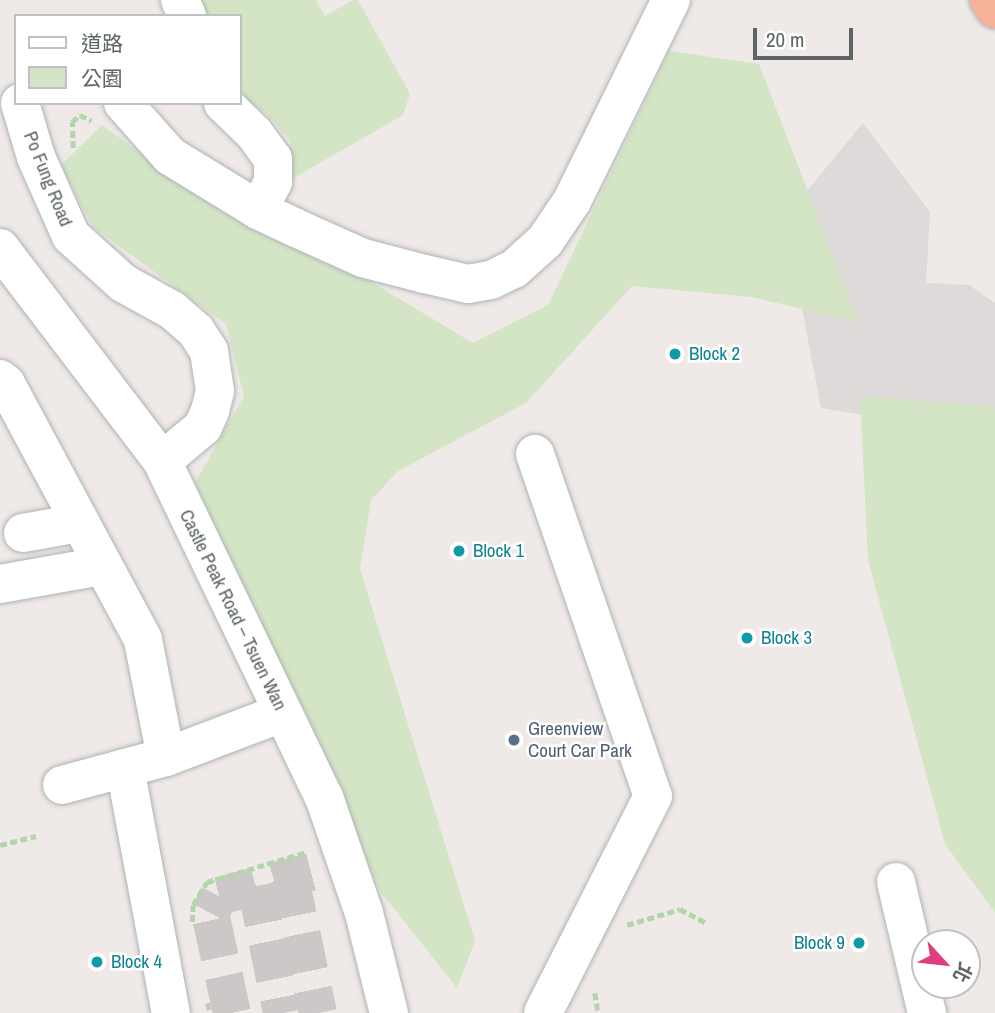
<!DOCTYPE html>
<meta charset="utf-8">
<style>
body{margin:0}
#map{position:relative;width:995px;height:1013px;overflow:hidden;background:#efe9e7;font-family:"Archivo Narrow","Noto Sans TC",sans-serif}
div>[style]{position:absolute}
.industrial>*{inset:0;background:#dedad9}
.green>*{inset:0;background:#d4e5c5}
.minor-tunnel>*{height:38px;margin-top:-19px;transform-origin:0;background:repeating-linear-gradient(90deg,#cbc8c7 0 38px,transparent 0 57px)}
.path>*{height:4.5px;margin-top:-2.25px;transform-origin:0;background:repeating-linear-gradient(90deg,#b2d6a9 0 7px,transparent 0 10.5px)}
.roads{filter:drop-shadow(0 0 2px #afb4b5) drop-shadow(0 0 2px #afb4b5)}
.minor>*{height:38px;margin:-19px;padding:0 19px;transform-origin:19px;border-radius:19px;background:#fff}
.highway>*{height:38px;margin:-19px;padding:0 19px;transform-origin:19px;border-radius:19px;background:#f6b197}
.dots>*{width:19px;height:19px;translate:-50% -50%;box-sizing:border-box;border:4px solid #fff;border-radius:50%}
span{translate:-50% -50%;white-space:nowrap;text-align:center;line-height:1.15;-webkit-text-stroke:5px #fff;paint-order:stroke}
.street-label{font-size:19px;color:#5e6566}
.culture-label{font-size:19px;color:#0d838f}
.left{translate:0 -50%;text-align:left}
.right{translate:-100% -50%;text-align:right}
.service-label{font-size:19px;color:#4e5e75}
.legend{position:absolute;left:14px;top:14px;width:228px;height:91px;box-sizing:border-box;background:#fff;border:2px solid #bfc1c2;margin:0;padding:9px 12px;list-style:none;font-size:21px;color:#5e6566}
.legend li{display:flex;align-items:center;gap:14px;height:35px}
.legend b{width:35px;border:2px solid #bfc1c2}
.north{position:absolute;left:911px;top:929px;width:70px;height:70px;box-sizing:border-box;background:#fff;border:2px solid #bfc1c2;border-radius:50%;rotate:117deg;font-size:19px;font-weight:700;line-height:28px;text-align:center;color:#5e6566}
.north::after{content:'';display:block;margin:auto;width:24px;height:32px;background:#de3e7d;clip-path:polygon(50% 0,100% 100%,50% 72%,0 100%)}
.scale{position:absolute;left:753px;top:28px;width:100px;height:32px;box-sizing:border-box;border:4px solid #5e6566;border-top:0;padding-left:9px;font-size:21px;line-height:24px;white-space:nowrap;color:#5e6566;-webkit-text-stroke:5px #fff;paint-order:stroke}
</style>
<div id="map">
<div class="industrial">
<i style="clip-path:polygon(863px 123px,930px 212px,926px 283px,969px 285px,995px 303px,995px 472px,930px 426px,821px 408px,799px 293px,773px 232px)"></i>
</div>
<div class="green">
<i style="clip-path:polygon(200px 0,316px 0,325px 16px,353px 0,358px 0,410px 94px,403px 115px,285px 183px,291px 142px,267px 114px,246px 100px,240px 84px,240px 16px,208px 16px)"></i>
<i style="clip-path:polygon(669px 51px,759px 64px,858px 322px,751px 297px,632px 286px,526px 403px,398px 471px,371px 500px,360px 569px,475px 941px,457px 988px,380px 891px,195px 483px,244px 396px,226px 324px,93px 227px,61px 165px,102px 125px,224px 213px,368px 280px,473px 343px,548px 305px)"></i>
<i style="clip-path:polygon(860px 396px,995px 407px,995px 913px,945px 844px,868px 560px)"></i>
</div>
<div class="minor-tunnel">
<i style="left:290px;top:878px;width:138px;rotate:78.3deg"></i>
<i style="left:256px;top:886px;width:130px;rotate:78.4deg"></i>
<i style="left:232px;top:1013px;width:102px;rotate:-102.4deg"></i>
<i style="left:210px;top:913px;width:19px;rotate:-62deg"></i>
<i style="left:219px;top:896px;width:133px;rotate:-14.8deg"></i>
</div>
<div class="path">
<i style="left:73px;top:148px;width:26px;rotate:-92deg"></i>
<i style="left:72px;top:122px;width:11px;rotate:-41deg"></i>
<i style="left:80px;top:115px;width:13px;rotate:27deg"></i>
<i style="left:0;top:845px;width:37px;rotate:-14deg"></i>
<i style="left:192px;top:922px;width:17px;rotate:-87deg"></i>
<i style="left:193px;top:905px;width:27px;rotate:-59deg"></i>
<i style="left:207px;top:882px;width:104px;rotate:-16.7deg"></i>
<i style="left:627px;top:925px;width:55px;rotate:-16.8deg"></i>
<i style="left:680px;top:909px;width:30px;rotate:28deg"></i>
<i style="left:595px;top:993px;width:20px;rotate:81deg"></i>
<i style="left:208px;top:1003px;width:10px;rotate:79deg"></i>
</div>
<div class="roads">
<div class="minor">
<i style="left:180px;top:0;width:17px;rotate:66deg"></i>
<i style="left:20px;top:103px;width:56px;rotate:73.5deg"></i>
<i style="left:36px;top:157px;width:86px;rotate:66.1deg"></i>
<i style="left:71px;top:236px;width:70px;rotate:42.1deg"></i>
<i style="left:123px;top:283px;width:56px;rotate:28.9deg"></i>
<i style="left:172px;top:310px;width:32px;rotate:41deg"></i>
<i style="left:196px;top:331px;width:24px;rotate:57deg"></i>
<i style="left:209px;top:351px;width:40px;rotate:81.5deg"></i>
<i style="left:215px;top:391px;width:21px;rotate:104deg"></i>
<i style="left:210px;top:411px;width:17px;rotate:114deg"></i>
<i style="left:203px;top:427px;width:53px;rotate:140.3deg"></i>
<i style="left:123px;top:103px;width:71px;rotate:48.4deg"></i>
<i style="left:170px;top:156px;width:103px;rotate:31.5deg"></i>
<i style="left:258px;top:210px;width:42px;rotate:25.3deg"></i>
<i style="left:296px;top:228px;width:73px;rotate:24.1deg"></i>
<i style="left:363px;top:258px;width:64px;rotate:14.5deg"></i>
<i style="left:425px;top:274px;width:44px;rotate:13.1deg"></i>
<i style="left:468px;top:284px;width:23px;rotate:-10deg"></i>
<i style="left:491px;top:280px;width:25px;rotate:-26deg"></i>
<i style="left:514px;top:269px;width:42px;rotate:-42.1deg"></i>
<i style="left:545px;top:241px;width:48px;rotate:-56deg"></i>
<i style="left:572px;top:201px;width:224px;rotate:-63.8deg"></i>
<i style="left:223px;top:103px;width:43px;rotate:44.1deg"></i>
<i style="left:254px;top:133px;width:32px;rotate:54deg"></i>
<i style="left:273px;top:159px;width:23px;rotate:90deg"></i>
<i style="left:273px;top:182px;width:32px;rotate:118deg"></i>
<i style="left:0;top:248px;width:268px;rotate:52.7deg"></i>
<i style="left:162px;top:461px;width:373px;rotate:64.3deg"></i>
<i style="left:324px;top:797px;width:123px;rotate:71deg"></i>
<i style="left:364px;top:913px;width:103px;rotate:76deg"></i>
<i style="left:0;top:379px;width:8px;rotate:40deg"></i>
<i style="left:6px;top:384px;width:290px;rotate:61.8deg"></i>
<i style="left:143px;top:640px;width:119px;rotate:78.9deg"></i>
<i style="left:535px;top:454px;width:362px;rotate:71deg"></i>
<i style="left:653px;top:796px;width:243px;rotate:116.9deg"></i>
<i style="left:23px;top:533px;width:57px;rotate:-10.1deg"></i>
<i style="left:0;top:584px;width:103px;rotate:-10.1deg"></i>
<i style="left:125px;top:768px;width:249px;rotate:79.4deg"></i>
<i style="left:62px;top:785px;width:108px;rotate:-15.1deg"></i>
<i style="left:166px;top:757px;width:124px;rotate:-20.8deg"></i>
<i style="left:896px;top:882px;width:135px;rotate:76.7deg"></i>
</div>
<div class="highway">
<i style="left:989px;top:0;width:11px;rotate:56deg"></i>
</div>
</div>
<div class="dots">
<i style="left:675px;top:354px;background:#0f9aa8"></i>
<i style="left:459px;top:551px;background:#0f9aa8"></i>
<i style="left:747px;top:638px;background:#0f9aa8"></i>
<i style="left:514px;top:740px;background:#5c6f8a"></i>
<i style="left:859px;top:943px;background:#0f9aa8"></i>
<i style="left:97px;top:962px;background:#0f9aa8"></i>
</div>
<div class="street-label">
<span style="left:48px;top:179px;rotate:68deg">Po Fung Road</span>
<span style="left:233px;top:610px;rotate:64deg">Castle Peak Road – Tsuen Wan</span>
</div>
<div class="culture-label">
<span class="left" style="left:689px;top:354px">Block 2</span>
<span class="left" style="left:473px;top:551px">Block 1</span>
<span class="left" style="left:761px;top:638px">Block 3</span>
<span class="right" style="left:845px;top:943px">Block 9</span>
<span class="left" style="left:111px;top:962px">Block 4</span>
</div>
<div class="service-label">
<span class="left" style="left:528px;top:740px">Greenview<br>Court Car Park</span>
</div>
<ul class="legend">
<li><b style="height:9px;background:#fff"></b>道路</li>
<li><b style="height:19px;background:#d4e5c5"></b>公園</li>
</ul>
<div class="north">北</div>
<div class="scale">20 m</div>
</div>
